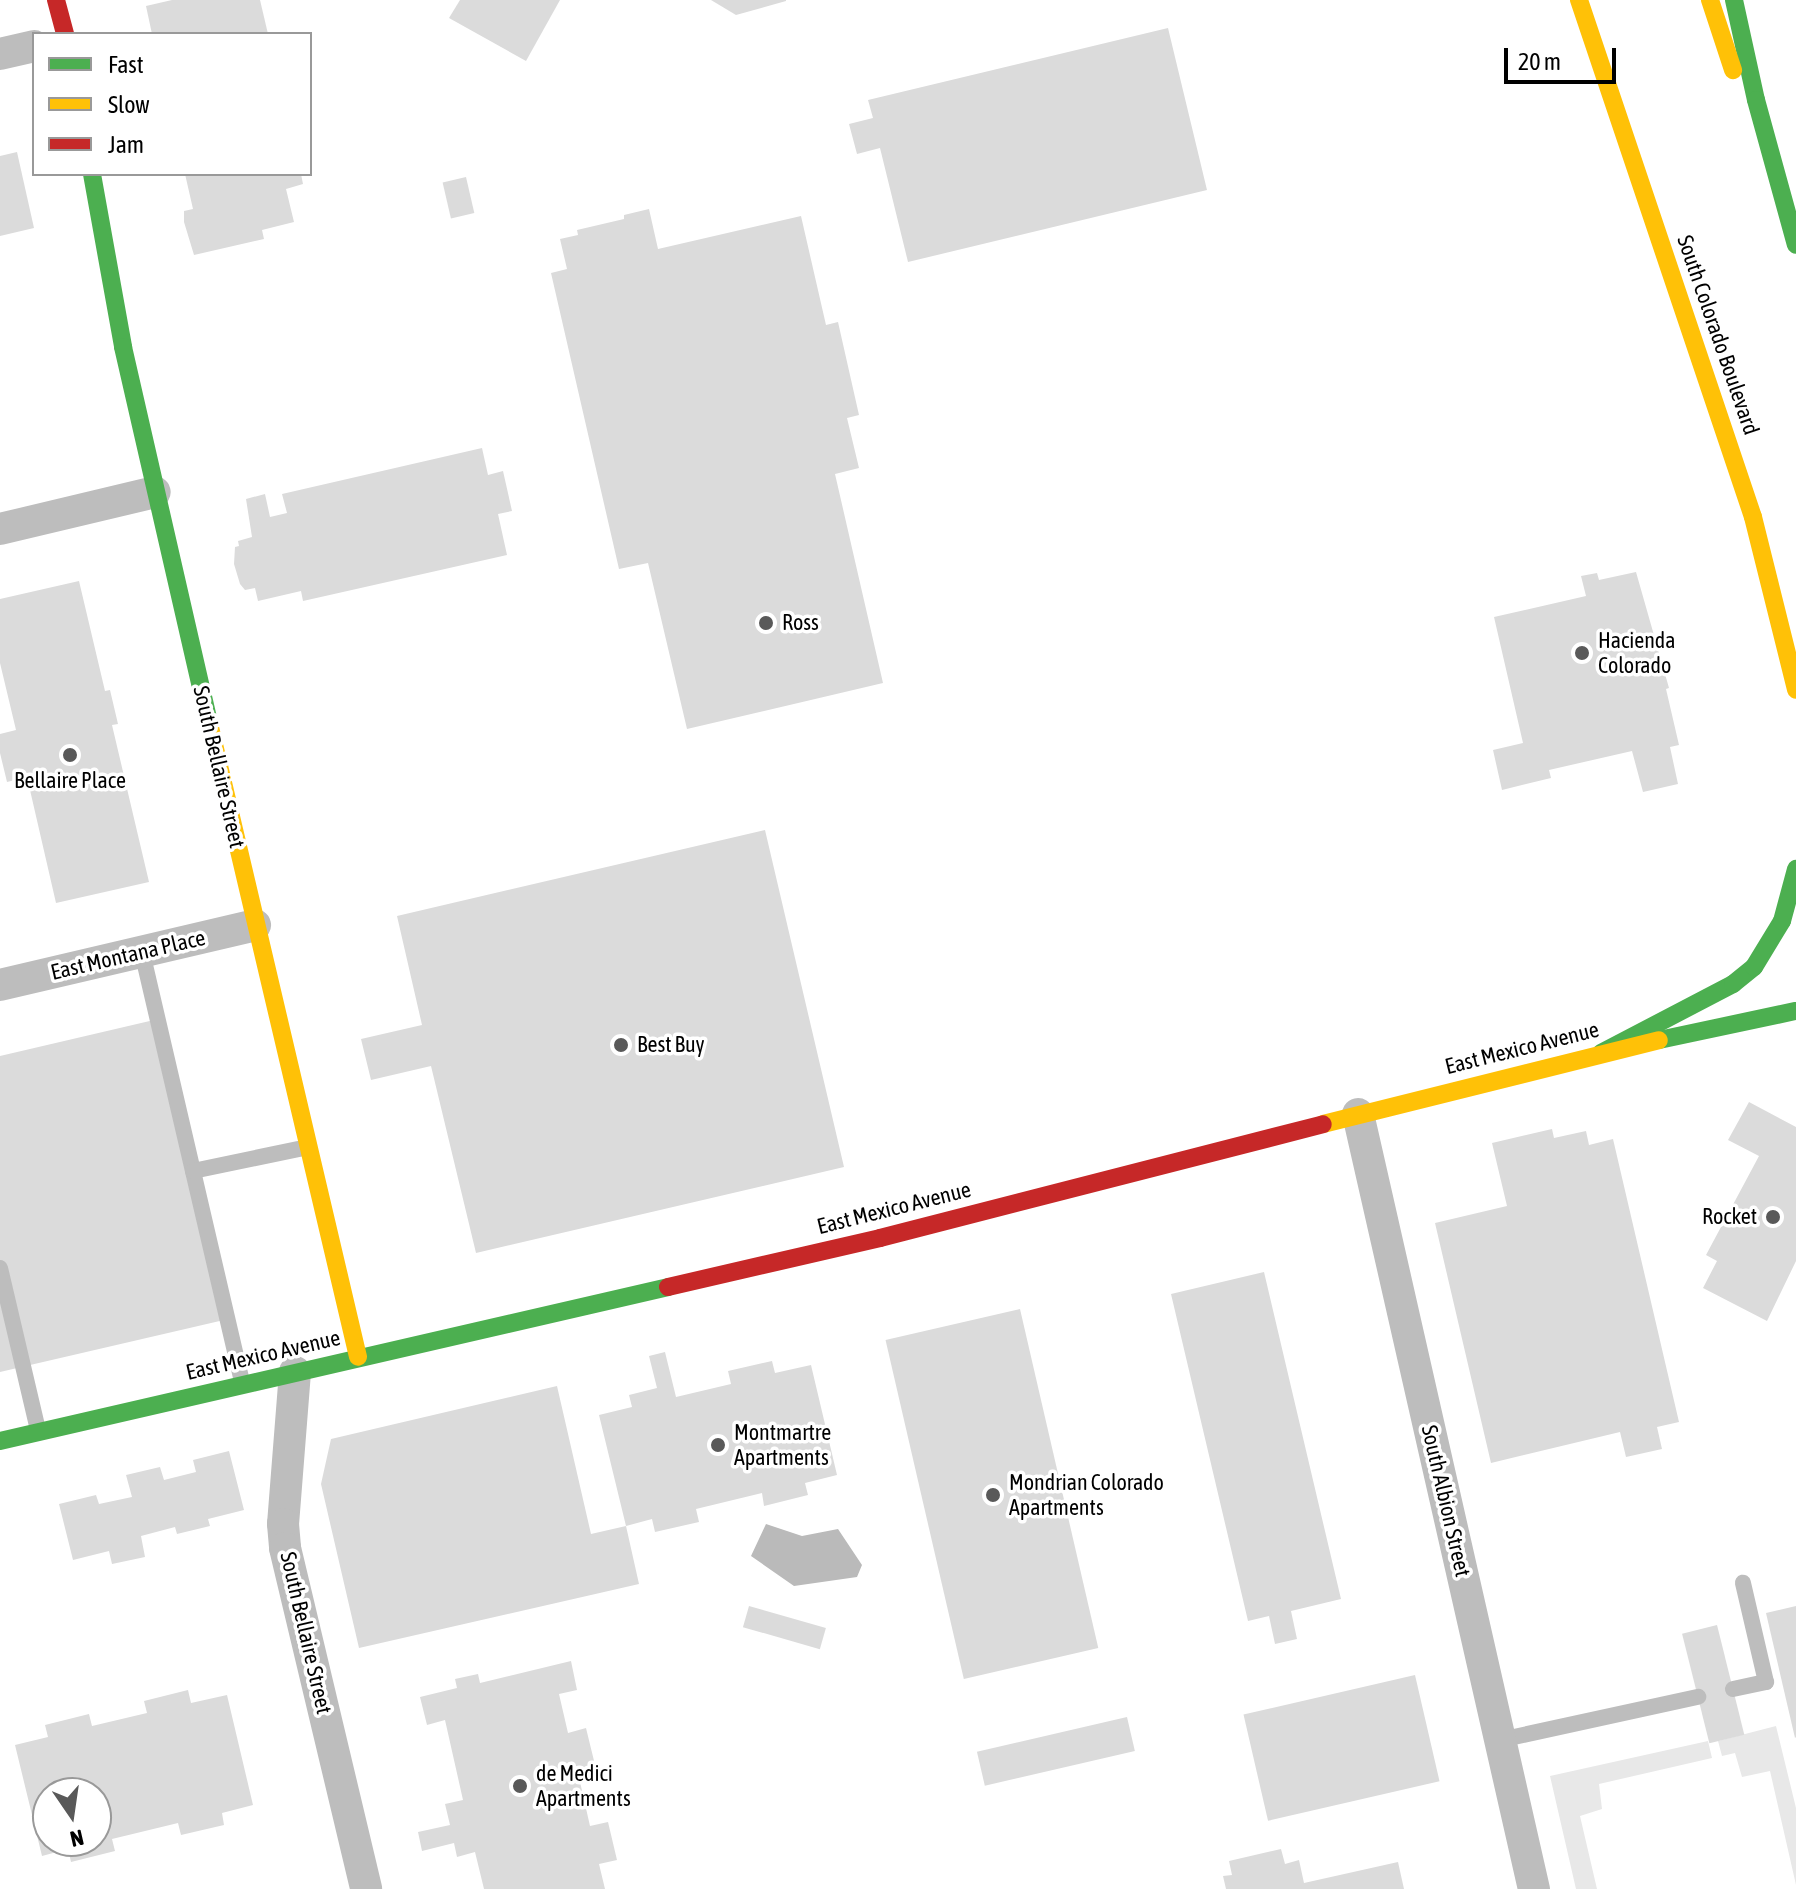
<!DOCTYPE html>
<style>
body{margin:0}
#map{position:relative;width:1796px;height:1889px;overflow:hidden;background:#fff;font-family:"Asap Condensed",sans-serif}
div>[style]{position:absolute}
.green>*{inset:0;background:#e8e8e8}
.water>*{inset:0;background:#bababa}
.building>*{inset:0;background:#dbdbdb;transform-origin:0 0}
.lane>*{height:16px;margin:-8px;padding:0 8px;transform-origin:8px;border-radius:8px;background:#bdbdbd}
.street>*{height:32px;margin:-16px;padding:0 16px;transform-origin:16px;border-radius:16px;background:#bdbdbd}
.fast>*{height:18px;margin:-9px;padding:0 9px;transform-origin:9px;border-radius:9px;background:#4caf50}
.slow>*{height:18px;margin:-9px;padding:0 9px;transform-origin:9px;border-radius:9px;background:#ffc107}
.jam>*{height:18px;margin:-9px;padding:0 9px;transform-origin:9px;border-radius:9px;background:#c62828}
.dots>*{width:22px;height:22px;translate:-50% -50%;box-sizing:border-box;border:4px solid #fff;border-radius:50%}
span{translate:-50% -50%;white-space:nowrap;text-align:center;line-height:1.15;-webkit-text-stroke:7px #fff;paint-order:stroke}
.street-label{font-size:22px;color:#000}
.poi-label{font-size:22px;color:#000}
.left{translate:0 -50%;text-align:left}
.right{translate:-100% -50%;text-align:right}
.legend{position:absolute;left:32px;top:32px;width:280px;height:144px;box-sizing:border-box;background:#fff;border:2px solid #999;margin:0;padding:10px 14px;list-style:none;font-size:24px;color:#000}
.legend li{display:flex;align-items:center;gap:16px;height:40px}
.legend b{width:40px;border:2px solid #999}
.north{position:absolute;left:32px;top:1777px;width:80px;height:80px;box-sizing:border-box;background:#fff;border:2px solid #999;border-radius:50%;rotate:167deg;font-size:22px;font-weight:700;line-height:32px;text-align:center;color:#000}
.north::after{content:'';display:block;margin:auto;width:28px;height:36px;background:#595959;clip-path:polygon(50% 0,100% 100%,50% 72%,0 100%)}
.scale{position:absolute;left:1504px;top:48px;width:112px;height:36px;box-sizing:border-box;border:4px solid #000;border-top:0;padding-left:10px;font-size:24px;line-height:28px;white-space:nowrap;color:#000;-webkit-text-stroke:6px #fff;paint-order:stroke}
</style>
<div id="map">
<div class="green">
<i style="clip-path:polygon(1776px 1726px,1796px 1808px,1796px 1885px,1770px 1771px,1742px 1777px,1735px 1753px,1722px 1756px,1718px 1741px)"></i>
<i style="clip-path:polygon(1708px 1741px,1712px 1758px,1599px 1784px,1602px 1809px,1580px 1816px,1597px 1889px,1576px 1889px,1550px 1776px)"></i>
</div>
<div class="water">
<i style="clip-path:polygon(766px 1524px,802px 1536px,838px 1529px,862px 1565px,857px 1577px,794px 1586px,751px 1556px)"></i>
</div>
<div class="building">
<i style="clip-path:polygon(172px 0,260px 0,268px 34px,152px 34px,146px 6px)"></i>
<i style="clip-path:polygon(460px 0,560px 0,526px 61px,449px 18px)"></i>
<i style="clip-path:polygon(711px 0,786px 0,786px 1px,736px 15px)"></i>
<i style="clip-path:polygon(1168px 28px,1207px 190px,908px 262px,880px 148px,857px 154px,849px 124px,873px 118px,868px 100px)"></i>
<i style="clip-path:polygon(17px 152px,34px 228px,0 236px,0 156px)"></i>
<i style="clip-path:polygon(185px 174px,301px 174px,303px 184px,286px 189px,294px 222px,262px 230px,264px 239px,194px 255px,184px 222px,184px 211px,193px 209px)"></i>
<i style="left:466px;top:177px;width:37px;height:24px;rotate:77deg"></i>
<i style="clip-path:polygon(649px 209px,658px 249px,801px 216px,826px 325px,838px 322px,859px 415px,847px 418px,859px 468px,835px 474px,883px 683px,687px 729px,648px 563px,619px 569px,551px 273px,567px 269px,560px 239px,578px 235px,577px 230px,624px 219px,624px 215px)"></i>
<i style="clip-path:polygon(482px 448px,488px 475px,503px 471px,512px 511px,498px 514px,507px 555px,303px 601px,301px 591px,258px 601px,255px 588px,245px 590px,240px 584px,234px 564px,235px 547px,239px 546px,238px 541px,252px 537px,246px 499px,265px 494px,270px 517px,287px 513px,282px 494px)"></i>
<i style="clip-path:polygon(1636px 572px,1669px 688px,1666px 689px,1679px 745px,1670px 747px,1678px 784px,1643px 792px,1632px 751px,1549px 770px,1551px 778px,1502px 790px,1493px 750px,1523px 743px,1494px 617px,1586px 596px,1581px 576px,1597px 573px,1599px 580px)"></i>
<i style="clip-path:polygon(79px 581px,105px 691px,110px 690px,118px 724px,112px 725px,149px 882px,56px 903px,27px 777px,7px 782px,0 753px,0 734px,16px 730px,0 663px,0 599px)"></i>
<i style="clip-path:polygon(765px 830px,844px 1167px,476px 1253px,431px 1066px,371px 1080px,361px 1039px,422px 1025px,397px 916px)"></i>
<i style="clip-path:polygon(154px 1020px,224px 1320px,0 1372px,0 1056px)"></i>
<i style="clip-path:polygon(1749px 1102px,1796px 1127px,1796px 1261px,1767px 1321px,1703px 1288px,1717px 1261px,1706px 1255px,1759px 1156px,1728px 1140px)"></i>
<i style="clip-path:polygon(1552px 1129px,1554px 1138px,1586px 1131px,1589px 1145px,1613px 1139px,1679px 1422px,1657px 1427px,1662px 1449px,1626px 1457px,1620px 1432px,1491px 1463px,1435px 1223px,1507px 1206px,1492px 1143px)"></i>
<i style="clip-path:polygon(1264px 1272px,1341px 1599px,1291px 1611px,1297px 1639px,1275px 1644px,1269px 1616px,1248px 1621px,1171px 1294px)"></i>
<i style="left:1020px;top:1309px;width:348px;height:138px;rotate:77deg"></i>
<i style="clip-path:polygon(665px 1352px,676px 1397px,731px 1384px,728px 1371px,772px 1361px,775px 1373px,811px 1365px,837px 1475px,805px 1483px,808px 1495px,764px 1506px,762px 1493px,696px 1509px,699px 1522px,655px 1532px,652px 1519px,626px 1526px,599px 1415px,632px 1407px,629px 1395px,657px 1388px,649px 1356px)"></i>
<i style="clip-path:polygon(557px 1386px,591px 1534px,626px 1526px,639px 1584px,359px 1648px,321px 1484px,331px 1439px)"></i>
<i style="clip-path:polygon(229px 1451px,244px 1510px,208px 1519px,210px 1526px,177px 1534px,175px 1527px,141px 1536px,145px 1557px,112px 1564px,109px 1551px,73px 1560px,59px 1504px,96px 1495px,99px 1504px,132px 1497px,126px 1475px,160px 1467px,164px 1480px,196px 1472px,193px 1460px)"></i>
<i style="left:749px;top:1606px;width:80px;height:22px;rotate:16deg"></i>
<i style="clip-path:polygon(1796px 1606px,1796px 1737px,1795px 1738px,1766px 1613px)"></i>
<i style="left:1717px;top:1625px;width:113px;height:36px;rotate:76deg"></i>
<i style="clip-path:polygon(571px 1661px,577px 1690px,559px 1694px,568px 1733px,586px 1728px,596px 1769px,578px 1773px,590px 1826px,608px 1822px,617px 1860px,599px 1864px,605px 1889px,484px 1889px,475px 1852px,457px 1857px,454px 1843px,422px 1851px,418px 1832px,450px 1825px,445px 1804px,463px 1800px,445px 1720px,427px 1725px,420px 1697px,457px 1688px,455px 1679px,478px 1674px,480px 1683px)"></i>
<i style="left:1415px;top:1675px;width:109px;height:176px;rotate:77deg"></i>
<i style="clip-path:polygon(evenodd,188px 1690px,191px 1703px,227px 1695px,253px 1805px,222px 1813px,224px 1825px,181px 1835px,178px 1823px,112px 1839px,115px 1851px,71px 1862px,68px 1849px,42px 1856px,15px 1745px,48px 1737px,45px 1725px,89px 1714px,92px 1726px,147px 1713px,144px 1701px,188px 1690px,48px 1793px,96px 1793px,96px 1841px,48px 1841px,48px 1793px)"></i>
<i style="left:1127px;top:1717px;width:35px;height:154px;rotate:77deg"></i>
<i style="clip-path:polygon(1281px 1849px,1285px 1864px,1299px 1860px,1304px 1883px,1398px 1862px,1404px 1889px,1226px 1889px,1223px 1876px,1232px 1875px,1229px 1861px)"></i>
</div>
<div class="lane">
<i style="left:142px;top:952px;width:442px;rotate:76.9deg"></i>
<i style="left:193px;top:1171px;width:117px;rotate:-11.8deg"></i>
<i style="left:0;top:1268px;width:166px;rotate:76.8deg"></i>
<i style="left:1733px;top:1689px;width:34px;rotate:-12deg"></i>
<i style="left:1766px;top:1682px;width:102px;rotate:-103.1deg"></i>
<i style="left:1500px;top:1740px;width:203px;rotate:-12.3deg"></i>
</div>
<div class="street">
<i style="left:0;top:54px;width:35px;rotate:-13deg"></i>
<i style="left:0;top:529px;width:159px;rotate:-13.4deg"></i>
<i style="left:0;top:985px;width:262px;rotate:-13.2deg"></i>
<i style="left:1358px;top:1114px;width:795px;rotate:77.21deg"></i>
<i style="left:295px;top:1372px;width:152px;rotate:94.5deg"></i>
<i style="left:283px;top:1524px;width:24px;rotate:85deg"></i>
<i style="left:285px;top:1548px;width:350px;rotate:76.6deg"></i>
</div>
<div class="fast">
<i style="left:1734px;top:0;width:102px;rotate:77.6deg"></i>
<i style="left:1756px;top:100px;width:150px;rotate:74.6deg"></i>
<i style="left:92px;top:174px;width:176px;rotate:79.8deg"></i>
<i style="left:123px;top:347px;width:386px;rotate:77.1deg"></i>
<i style="left:1659px;top:1040px;width:140px;rotate:-12deg"></i>
<i style="left:1601px;top:1053px;width:149px;rotate:-27.6deg"></i>
<i style="left:1733px;top:984px;width:27px;rotate:-39deg"></i>
<i style="left:1754px;top:967px;width:54px;rotate:-58.7deg"></i>
<i style="left:1782px;top:921px;width:54px;rotate:-74.9deg"></i>
<i style="left:0;top:1441px;width:686px;rotate:-12.98deg"></i>
</div>
<div class="slow">
<i style="left:1579px;top:0;width:545px;rotate:71.4deg"></i>
<i style="left:1753px;top:517px;width:178px;rotate:76deg"></i>
<i style="left:1710px;top:0;width:74px;rotate:71.8deg"></i>
<i style="left:209px;top:723px;width:651px;rotate:76.77deg"></i>
<i style="left:1323px;top:1124px;width:346px;rotate:-14deg"></i>
</div>
<div class="jam">
<i style="left:56px;top:0;width:35px;rotate:75deg"></i>
<i style="left:668px;top:1287px;width:218px;rotate:-13deg"></i>
<i style="left:880px;top:1238px;width:457px;rotate:-14.4deg"></i>
</div>
<div class="dots">
<i style="left:766px;top:623px;background:#595959"></i>
<i style="left:1582px;top:653px;background:#595959"></i>
<i style="left:70px;top:755px;background:#595959"></i>
<i style="left:621px;top:1045px;background:#595959"></i>
<i style="left:1773px;top:1217px;background:#595959"></i>
<i style="left:718px;top:1445px;background:#595959"></i>
<i style="left:993px;top:1495px;background:#595959"></i>
<i style="left:520px;top:1786px;background:#595959"></i>
</div>
<div class="street-label">
<span style="left:1718px;top:335px;rotate:71deg">South Colorado Boulevard</span>
<span style="left:219px;top:767px;rotate:77deg">South Bellaire Street</span>
<span style="left:128px;top:955px;rotate:-13deg">East Montana Place</span>
<span style="left:1522px;top:1048px;rotate:-14deg">East Mexico Avenue</span>
<span style="left:894px;top:1208px;rotate:-14deg">East Mexico Avenue</span>
<span style="left:263px;top:1355px;rotate:-13deg">East Mexico Avenue</span>
<span style="left:1446px;top:1501px;rotate:77deg">South Albion Street</span>
<span style="left:306px;top:1633px;rotate:77deg">South Bellaire Street</span>
</div>
<div class="poi-label">
<span class="left" style="left:782px;top:623px">Ross</span>
<span class="left" style="left:1598px;top:653px">Hacienda<br>Colorado</span>
<span style="left:70px;top:781px">Bellaire Place</span>
<span class="left" style="left:637px;top:1045px">Best Buy</span>
<span class="right" style="left:1757px;top:1217px">Rocket</span>
<span class="left" style="left:734px;top:1445px">Montmartre<br>Apartments</span>
<span class="left" style="left:1009px;top:1495px">Mondrian Colorado<br>Apartments</span>
<span class="left" style="left:536px;top:1786px">de Medici<br>Apartments</span>
</div>
<ul class="legend">
<li><b style="height:10px;background:#4caf50"></b>Fast</li>
<li><b style="height:10px;background:#ffc107"></b>Slow</li>
<li><b style="height:10px;background:#c62828"></b>Jam</li>
</ul>
<div class="north">N</div>
<div class="scale">20 m</div>
</div>
